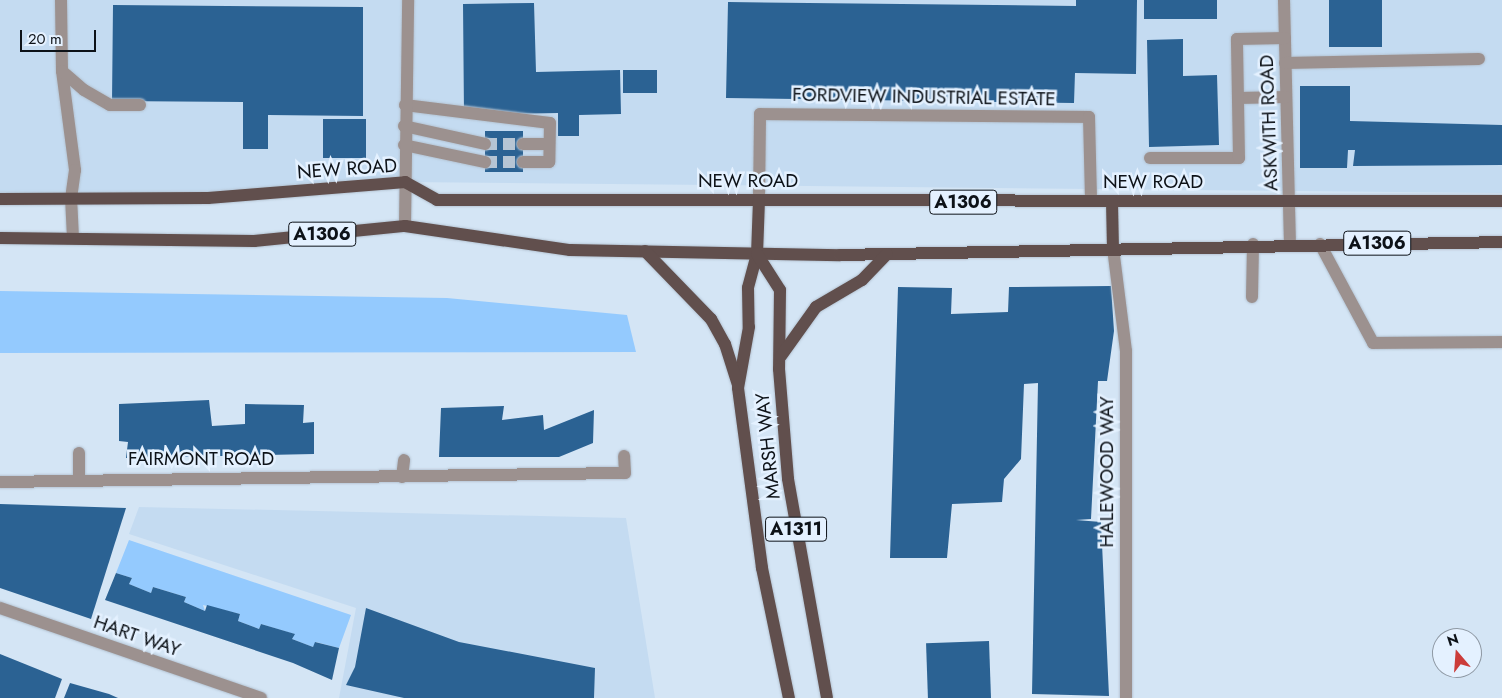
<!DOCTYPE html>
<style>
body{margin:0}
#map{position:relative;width:1502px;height:698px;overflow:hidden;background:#d4e5f5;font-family:Jost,sans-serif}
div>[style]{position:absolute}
.built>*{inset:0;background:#c4dbf1}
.green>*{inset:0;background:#94cafe}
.building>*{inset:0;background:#2b6293;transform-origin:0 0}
.minor-tunnel>*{height:12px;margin-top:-6px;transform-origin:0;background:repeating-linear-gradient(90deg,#b6c5d4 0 12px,transparent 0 18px)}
.roads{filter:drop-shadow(0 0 1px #b4c3d2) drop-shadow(0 0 1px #b4c3d2)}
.minor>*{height:12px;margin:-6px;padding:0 6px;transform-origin:6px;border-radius:6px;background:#9c918f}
.major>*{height:12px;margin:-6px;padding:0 6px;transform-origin:6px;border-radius:6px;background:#614f4d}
span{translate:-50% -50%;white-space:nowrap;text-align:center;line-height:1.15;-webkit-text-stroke:5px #e4f1ff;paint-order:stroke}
.shield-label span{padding:1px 4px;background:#e4f1ff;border:1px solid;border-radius:4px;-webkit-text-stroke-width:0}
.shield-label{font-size:18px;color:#0d1218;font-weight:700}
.street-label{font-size:19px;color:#0d1218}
.north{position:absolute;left:1432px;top:628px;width:50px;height:50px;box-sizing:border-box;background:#e4f1ff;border:1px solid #8e98a3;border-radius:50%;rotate:342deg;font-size:14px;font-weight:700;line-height:20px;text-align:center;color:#0d1218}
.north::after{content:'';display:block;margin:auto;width:18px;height:22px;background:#cb3c3a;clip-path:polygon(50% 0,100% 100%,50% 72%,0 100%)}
.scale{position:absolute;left:20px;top:30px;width:76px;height:22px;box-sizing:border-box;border:2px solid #0d1218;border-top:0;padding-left:6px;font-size:15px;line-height:18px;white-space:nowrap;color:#0d1218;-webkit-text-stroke:4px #e4f1ff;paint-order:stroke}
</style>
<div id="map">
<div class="built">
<i style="clip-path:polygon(0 0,1502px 0,1502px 193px,405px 182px,208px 198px,0 199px)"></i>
<i style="clip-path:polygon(139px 507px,626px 518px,655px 698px,339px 698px,356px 608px,129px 534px)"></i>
</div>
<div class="green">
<i style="clip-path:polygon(0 291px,447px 298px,627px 315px,636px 352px,0 353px)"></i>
<i style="clip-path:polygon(129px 540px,351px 615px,339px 648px,316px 642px,313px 647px,292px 639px,294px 634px,261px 624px,259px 629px,238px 621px,240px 614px,203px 605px,205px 611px,184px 602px,186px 597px,153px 587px,151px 593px,129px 584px,132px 578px,116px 573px)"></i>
</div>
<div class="building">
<i style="clip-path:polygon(1076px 0,1137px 0,1136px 74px,1075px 73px,1074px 103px,726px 98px,728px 2px,1076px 6px)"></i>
<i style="left:1144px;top:0;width:73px;height:19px"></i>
<i style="left:1329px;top:0;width:53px;height:47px"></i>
<i style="clip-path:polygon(534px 3px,536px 72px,620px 70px,621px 114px,579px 115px,579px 136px,558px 136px,558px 113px,464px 115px,463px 4px)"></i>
<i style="clip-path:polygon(113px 5px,363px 7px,363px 116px,268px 115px,268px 149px,243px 149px,243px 102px,112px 101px)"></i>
<i style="clip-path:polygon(1183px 39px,1183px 76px,1217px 75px,1219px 145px,1149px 147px,1147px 40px)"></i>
<i style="left:657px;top:70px;width:23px;height:34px;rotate:90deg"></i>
<i style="clip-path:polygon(1300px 86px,1350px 86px,1350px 121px,1502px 125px,1502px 165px,1353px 166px,1355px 150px,1348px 150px,1347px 168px,1300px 168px)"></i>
<i style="left:366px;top:119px;width:39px;height:43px;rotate:90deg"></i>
<i style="left:485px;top:131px;width:38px;height:41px"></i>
<i style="clip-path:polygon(1111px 286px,1114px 331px,1107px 381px,1098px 381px,1091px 519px,1076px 520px,1101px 522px,1109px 696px,1032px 694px,1038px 383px,1024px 384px,1021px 459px,1004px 479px,1002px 502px,952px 504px,947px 558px,890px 558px,898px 287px,952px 288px,951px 314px,1008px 312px,1009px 287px)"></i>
<i style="clip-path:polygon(209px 400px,212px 426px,245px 424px,245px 404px,304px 405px,303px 423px,314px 422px,314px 454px,126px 458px,128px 442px,119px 441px,119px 404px)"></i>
<i style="clip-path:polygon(504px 406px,502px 420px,543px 415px,544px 430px,594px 410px,593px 443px,559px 457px,439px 457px,441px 408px)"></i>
<i style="clip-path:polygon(0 504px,126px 508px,91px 619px,0 588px)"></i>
<i style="clip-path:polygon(116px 573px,132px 578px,129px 584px,151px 593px,153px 587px,186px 597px,184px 602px,205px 611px,207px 605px,240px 614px,238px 621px,259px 629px,261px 624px,295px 634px,292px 639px,313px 647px,315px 642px,339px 648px,332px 680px,293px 663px,105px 600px)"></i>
<i style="clip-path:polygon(366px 608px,459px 642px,595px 668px,594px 698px,404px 698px,346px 685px,355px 667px)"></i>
<i style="left:989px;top:641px;width:57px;height:63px;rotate:88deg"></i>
<i style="clip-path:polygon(0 654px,62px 679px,55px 698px,0 698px)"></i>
<i style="clip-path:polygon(70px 683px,109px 694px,118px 698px,64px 698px)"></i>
</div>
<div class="minor-tunnel">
<i style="left:485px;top:144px;width:38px"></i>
<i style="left:485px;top:162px;width:38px"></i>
</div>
<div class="roads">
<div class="minor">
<i style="left:61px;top:0;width:71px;rotate:89.2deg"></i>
<i style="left:62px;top:71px;width:100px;rotate:82.5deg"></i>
<i style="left:75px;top:170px;width:27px;rotate:98deg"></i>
<i style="left:71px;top:197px;width:41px;rotate:87.2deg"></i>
<i style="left:1284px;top:0;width:244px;rotate:88.6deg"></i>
<i style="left:1285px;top:63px;width:194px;rotate:-1.2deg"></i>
<i style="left:62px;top:71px;width:29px;rotate:41deg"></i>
<i style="left:84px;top:90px;width:30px;rotate:30deg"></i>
<i style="left:110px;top:105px;width:30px"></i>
<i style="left:1238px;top:98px;width:48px;rotate:-1.2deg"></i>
<i style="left:405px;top:105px;width:146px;rotate:7.1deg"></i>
<i style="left:550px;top:123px;width:39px;rotate:91deg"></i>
<i style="left:549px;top:162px;width:26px;rotate:180deg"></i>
<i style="left:404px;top:126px;width:83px;rotate:12.5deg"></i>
<i style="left:523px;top:144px;width:26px"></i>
<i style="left:404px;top:145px;width:83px;rotate:11.9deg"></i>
<i style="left:1150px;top:158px;width:89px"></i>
<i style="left:1239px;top:158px;width:119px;rotate:-91deg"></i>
<i style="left:1237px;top:39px;width:48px;rotate:-1.2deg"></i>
<i style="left:759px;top:200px;width:86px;rotate:-89.3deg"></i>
<i style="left:760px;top:114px;width:329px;rotate:0.5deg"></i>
<i style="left:1089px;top:117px;width:84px;rotate:88.6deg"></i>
<i style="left:405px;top:226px;width:226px;rotate:-89.2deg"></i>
<i style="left:1320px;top:244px;width:112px;rotate:61.8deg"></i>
<i style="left:1373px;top:343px;width:129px;rotate:-0.4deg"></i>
<i style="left:1113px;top:248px;width:104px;rotate:82.8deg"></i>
<i style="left:1126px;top:351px;width:347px;rotate:90deg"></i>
<i style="left:1252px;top:297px;width:53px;rotate:-88.9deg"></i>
<i style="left:79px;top:453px;width:26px;rotate:90deg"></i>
<i style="left:402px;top:477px;width:17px;rotate:-83deg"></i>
<i style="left:0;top:482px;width:625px;rotate:-0.83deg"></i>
<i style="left:625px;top:473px;width:17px;rotate:-93deg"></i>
<i style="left:0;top:608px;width:276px;rotate:19deg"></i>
</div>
<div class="major">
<i style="left:0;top:199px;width:208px;rotate:-0.3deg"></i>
<i style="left:208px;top:198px;width:198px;rotate:-4.6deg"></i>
<i style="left:405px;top:182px;width:37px;rotate:29deg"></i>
<i style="left:437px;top:200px;width:1065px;rotate:0.05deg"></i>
<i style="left:759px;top:200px;width:54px;rotate:92.1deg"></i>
<i style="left:757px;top:254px;width:35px;rotate:105deg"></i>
<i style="left:748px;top:288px;width:39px;rotate:89deg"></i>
<i style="left:749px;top:327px;width:62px;rotate:100.2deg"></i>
<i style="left:738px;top:388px;width:182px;rotate:82.4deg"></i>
<i style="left:762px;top:568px;width:133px;rotate:78.3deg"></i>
<i style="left:1112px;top:202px;width:46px;rotate:88.8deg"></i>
<i style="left:0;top:238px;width:254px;rotate:0.7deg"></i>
<i style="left:254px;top:241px;width:152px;rotate:-5.7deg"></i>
<i style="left:405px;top:226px;width:167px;rotate:8.3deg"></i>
<i style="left:570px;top:250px;width:270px;rotate:1.1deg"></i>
<i style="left:840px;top:255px;width:662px;rotate:-1.12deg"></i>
<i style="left:645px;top:251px;width:95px;rotate:45.9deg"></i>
<i style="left:711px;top:319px;width:29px;rotate:61deg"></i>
<i style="left:725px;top:344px;width:43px;rotate:72.4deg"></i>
<i style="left:757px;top:254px;width:43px;rotate:57.4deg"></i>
<i style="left:780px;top:290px;width:79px;rotate:90.7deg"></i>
<i style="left:779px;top:369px;width:110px;rotate:85.3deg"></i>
<i style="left:788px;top:479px;width:222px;rotate:79.9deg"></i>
<i style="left:781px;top:356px;width:60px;rotate:-54.5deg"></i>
<i style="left:816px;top:307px;width:53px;rotate:-30.4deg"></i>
<i style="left:862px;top:280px;width:36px;rotate:-46deg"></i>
</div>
</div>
<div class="shield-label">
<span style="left:963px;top:202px">A1306</span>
<span style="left:322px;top:234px">A1306</span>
<span style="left:1377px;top:243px">A1306</span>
<span style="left:796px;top:529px">A1311</span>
</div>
<div class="street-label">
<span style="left:924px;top:97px;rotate:1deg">FORDVIEW INDUSTRIAL ESTATE</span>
<span style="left:1269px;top:123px;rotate:-92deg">ASKWITH ROAD</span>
<span style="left:347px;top:169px;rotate:-4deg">NEW ROAD</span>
<span style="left:748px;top:181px">NEW ROAD</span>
<span style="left:1153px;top:182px">NEW ROAD</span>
<span style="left:768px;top:446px;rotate:-96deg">MARSH WAY</span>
<span style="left:201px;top:459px">FAIRMONT ROAD</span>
<span style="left:1107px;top:472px;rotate:-90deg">HALEWOOD WAY</span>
<span style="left:137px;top:636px;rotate:19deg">HART WAY</span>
</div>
<div class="north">N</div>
<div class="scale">20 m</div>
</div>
